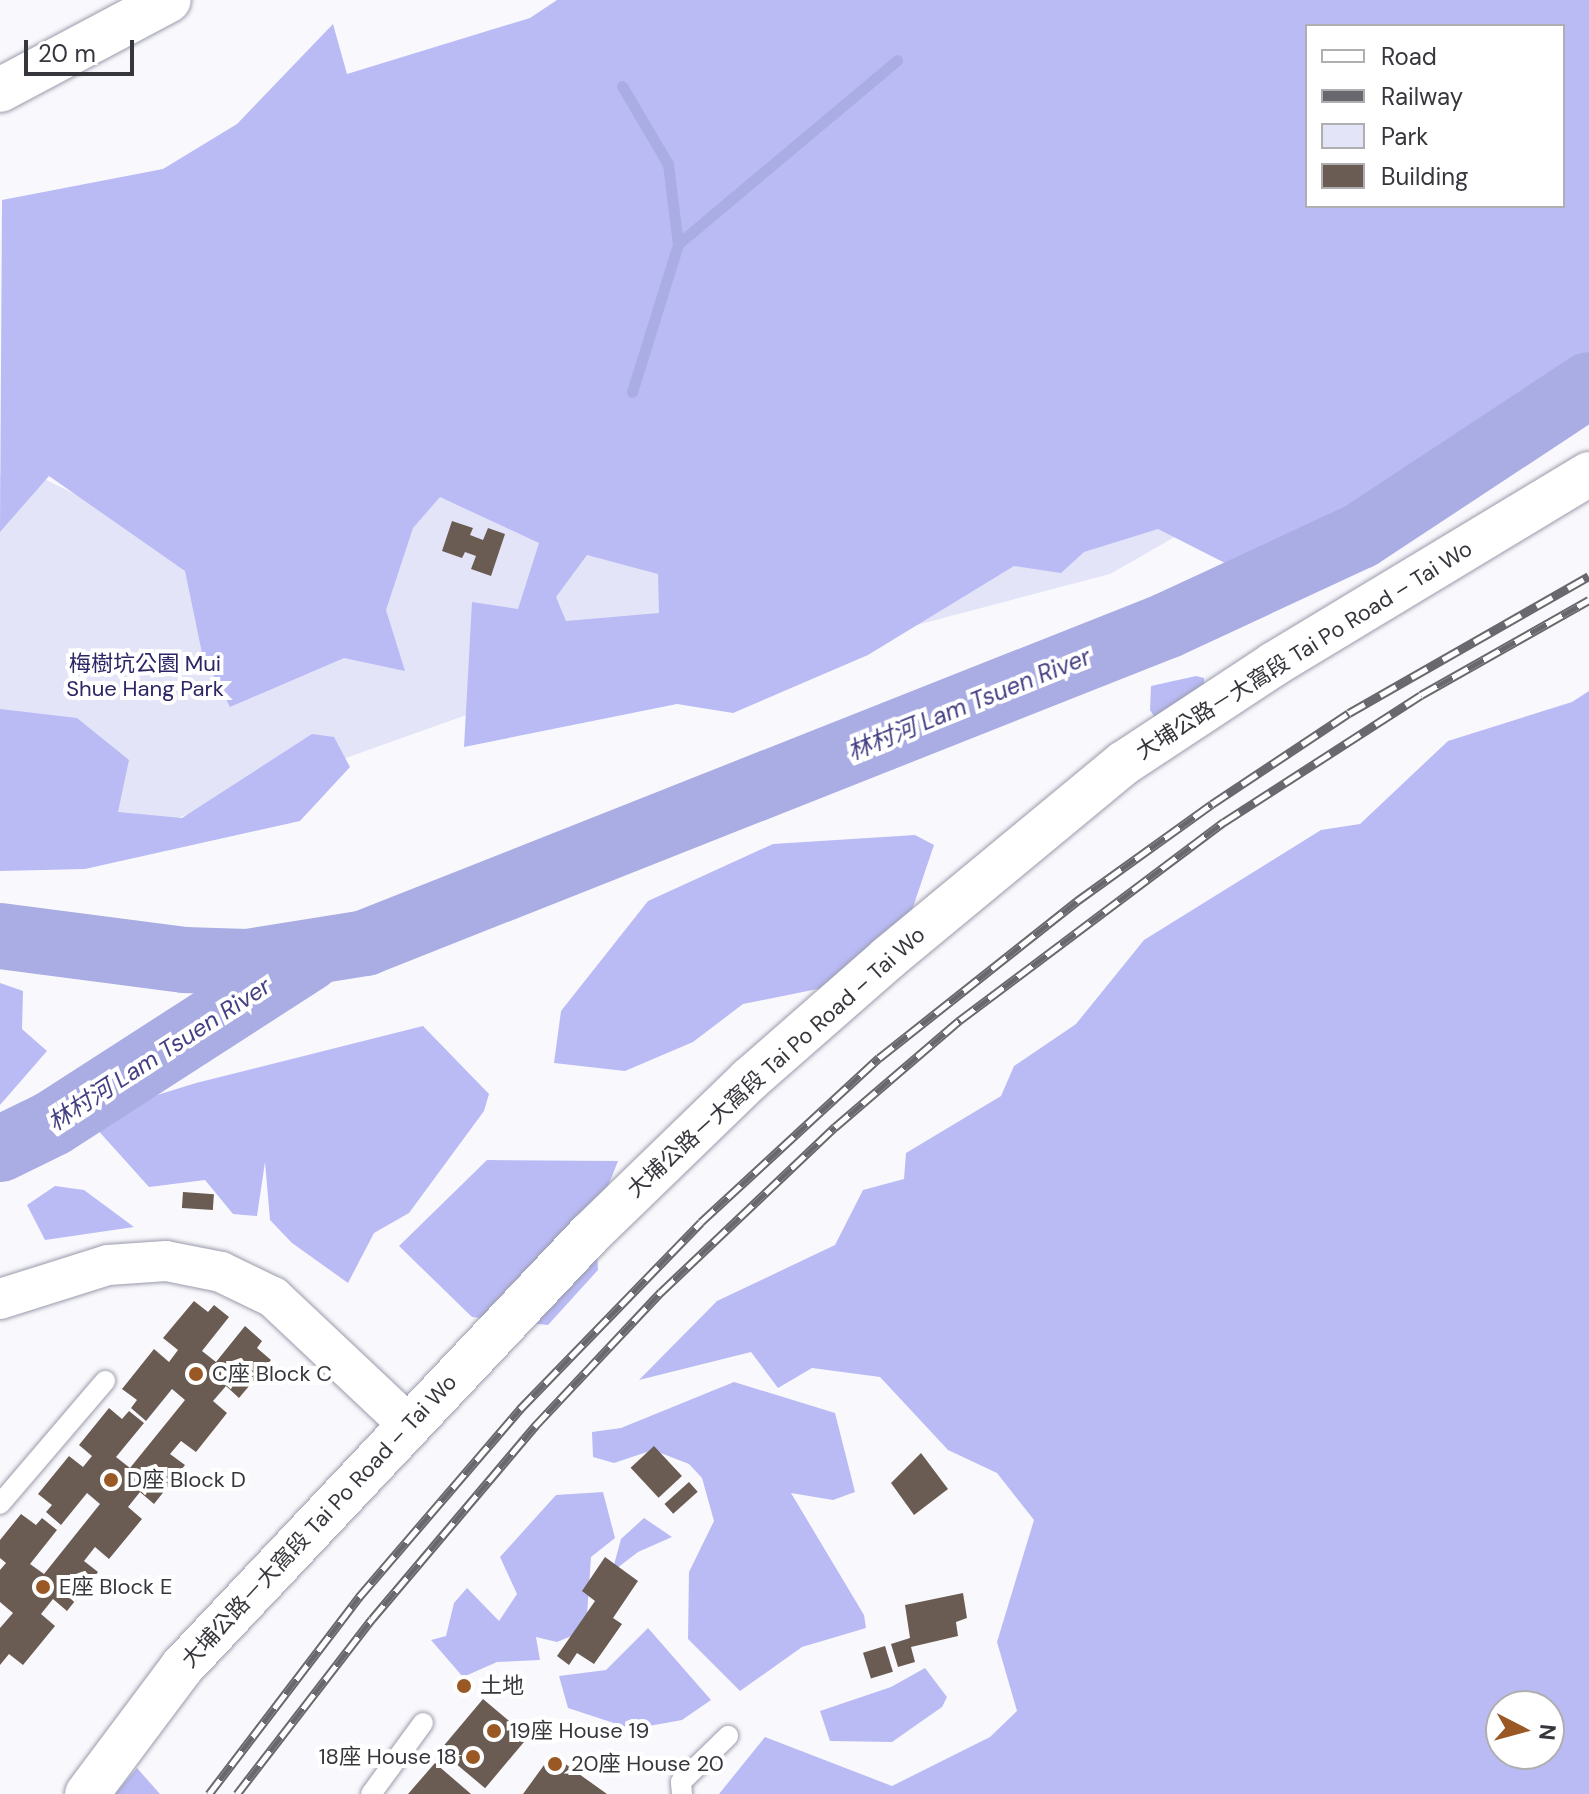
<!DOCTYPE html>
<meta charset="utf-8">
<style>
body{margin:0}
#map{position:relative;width:1589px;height:1794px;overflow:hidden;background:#f9f9fd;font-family:"DM Sans","Noto Sans TC",sans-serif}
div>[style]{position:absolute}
.green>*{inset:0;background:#e3e4f8}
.forest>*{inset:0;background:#babbf5}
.stream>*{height:11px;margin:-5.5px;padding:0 5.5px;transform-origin:5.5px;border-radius:5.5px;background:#aaace4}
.river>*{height:66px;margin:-33px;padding:0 33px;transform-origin:33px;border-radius:33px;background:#aaace4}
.building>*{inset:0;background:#6a5c53;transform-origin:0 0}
.roads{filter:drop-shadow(0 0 2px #9a9bab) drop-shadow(0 0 2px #9a9bab)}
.service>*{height:20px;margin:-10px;padding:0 10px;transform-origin:10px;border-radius:10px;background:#fff}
.minor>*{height:40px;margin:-20px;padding:0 20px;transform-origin:20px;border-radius:20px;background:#fff}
.secondary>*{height:44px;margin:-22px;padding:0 22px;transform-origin:22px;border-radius:22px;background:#fff}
.motorway>*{height:44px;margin:-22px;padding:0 22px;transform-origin:22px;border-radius:22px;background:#fff}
.rail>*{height:9px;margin-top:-4.5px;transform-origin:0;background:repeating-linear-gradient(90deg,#fff 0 18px,#68686e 0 36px);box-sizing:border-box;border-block:2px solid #68686e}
.dots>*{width:22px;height:22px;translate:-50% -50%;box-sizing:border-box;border:4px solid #fff;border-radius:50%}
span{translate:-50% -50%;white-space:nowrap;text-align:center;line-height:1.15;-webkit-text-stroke:8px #fff;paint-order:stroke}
.street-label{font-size:22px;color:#36363d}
.park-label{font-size:22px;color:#2c2566}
.poi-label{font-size:22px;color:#36363d}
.left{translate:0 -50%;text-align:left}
.right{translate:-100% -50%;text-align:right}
.water-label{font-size:24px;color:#433f83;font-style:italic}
.legend{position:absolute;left:1305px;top:24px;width:260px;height:184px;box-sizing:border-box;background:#fff;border:2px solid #afafb1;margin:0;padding:10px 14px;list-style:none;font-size:24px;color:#36363d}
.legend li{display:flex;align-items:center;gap:16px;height:40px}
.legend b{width:40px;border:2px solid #afafb1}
.north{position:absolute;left:1485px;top:1690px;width:80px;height:80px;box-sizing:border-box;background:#fff;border:2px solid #afafb1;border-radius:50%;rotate:96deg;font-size:22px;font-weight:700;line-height:32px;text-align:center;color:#36363d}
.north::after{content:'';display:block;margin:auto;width:28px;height:36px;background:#995824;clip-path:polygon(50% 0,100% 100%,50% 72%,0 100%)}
.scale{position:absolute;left:24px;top:40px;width:110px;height:36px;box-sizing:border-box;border:4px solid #36363d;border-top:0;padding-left:10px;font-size:24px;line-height:28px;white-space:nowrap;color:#36363d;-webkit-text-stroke:6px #fff;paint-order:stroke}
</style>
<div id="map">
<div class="green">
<i style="clip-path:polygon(1563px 206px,1589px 228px,1390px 414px,1110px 574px,739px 672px,646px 651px,40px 867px,0 861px,0 476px,28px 471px,152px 532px,397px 470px)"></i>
</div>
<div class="forest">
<i style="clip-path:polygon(evenodd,557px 0,1589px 0,1589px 355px,1546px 394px,1387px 494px,1225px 563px,1158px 529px,1084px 552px,1061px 573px,1014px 566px,868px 655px,733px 713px,677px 704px,464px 747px,472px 602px,518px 609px,539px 543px,440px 497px,413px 528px,386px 610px,405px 671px,344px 658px,230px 707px,202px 653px,185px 571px,49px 476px,0 532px,2px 200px,163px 169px,237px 124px,333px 24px,347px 74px,530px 18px,557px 0,1307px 26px,1563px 26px,1563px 206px,1307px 206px,1307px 26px,557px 0,587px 555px,658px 574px,659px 613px,566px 621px,556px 597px,587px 555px)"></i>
<i style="clip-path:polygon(1196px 676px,1204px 678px,1204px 702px,1167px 736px,1150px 710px,1151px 686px)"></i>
<i style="clip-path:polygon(evenodd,1589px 691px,1589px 1794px,719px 1794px,765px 1737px,892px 1786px,990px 1737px,1017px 1711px,997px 1642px,1034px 1520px,997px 1473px,948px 1450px,880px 1377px,812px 1368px,778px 1388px,751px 1352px,639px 1380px,717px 1301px,835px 1245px,863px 1190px,904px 1179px,906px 1153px,1001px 1096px,1014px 1066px,1076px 1024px,1144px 940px,1321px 830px,1360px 824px,1448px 741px,1572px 702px,1589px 691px,1501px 1706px,1549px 1706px,1549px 1754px,1501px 1754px,1501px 1706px)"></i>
<i style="clip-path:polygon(0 709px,77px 718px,129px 760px,118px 812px,182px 818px,312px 734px,334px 737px,350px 767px,300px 821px,85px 869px,0 871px)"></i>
<i style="clip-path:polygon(915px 835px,934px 845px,912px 910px,842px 984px,743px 1004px,693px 1042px,625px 1071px,554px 1063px,561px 1011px,648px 901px,773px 844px)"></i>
<i style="clip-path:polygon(0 983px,23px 991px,22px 1029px,47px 1051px,0 1105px)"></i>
<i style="clip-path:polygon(423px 1026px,489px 1094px,484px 1111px,409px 1213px,374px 1233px,348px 1283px,292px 1243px,270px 1220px,265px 1162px,257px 1216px,233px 1214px,205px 1180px,149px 1187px,86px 1117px,196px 1083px)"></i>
<i style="clip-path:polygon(487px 1160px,618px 1161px,595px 1219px,598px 1270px,548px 1325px,472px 1317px,399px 1246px)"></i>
<i style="clip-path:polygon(55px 1186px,84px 1190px,134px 1227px,45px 1240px,27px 1205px)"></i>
<i style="clip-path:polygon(734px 1382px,835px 1413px,855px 1492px,833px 1500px,791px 1493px,864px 1615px,866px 1628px,802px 1647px,740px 1691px,688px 1639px,689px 1572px,714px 1521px,702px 1478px,689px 1464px,653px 1450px,614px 1463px,593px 1457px,592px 1432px,621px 1428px)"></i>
<i style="clip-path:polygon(603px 1492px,615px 1538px,591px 1557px,586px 1630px,557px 1642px,536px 1637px,540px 1660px,497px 1662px,463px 1677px,431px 1640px,446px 1636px,454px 1603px,467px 1588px,499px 1621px,517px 1594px,500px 1557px,556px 1495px)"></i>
<i style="clip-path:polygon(644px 1518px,672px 1537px,638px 1552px,612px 1572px,621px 1539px)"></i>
<i style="clip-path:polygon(648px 1628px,711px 1700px,682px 1720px,632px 1729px,568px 1708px,559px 1676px,606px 1670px)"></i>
<i style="clip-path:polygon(925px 1668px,947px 1697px,942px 1707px,892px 1742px,830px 1741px,820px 1711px,891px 1687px)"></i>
<i style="clip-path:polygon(137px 1768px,160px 1794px,115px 1794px)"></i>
</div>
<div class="stream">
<i style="left:622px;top:86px;width:91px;rotate:59.5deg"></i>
<i style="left:668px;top:164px;width:81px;rotate:82.9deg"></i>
<i style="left:632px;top:392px;width:155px;rotate:-72.7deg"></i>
<i style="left:678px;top:244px;width:286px;rotate:-40deg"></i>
</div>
<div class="river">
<i style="left:0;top:936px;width:186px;rotate:7.4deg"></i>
<i style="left:184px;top:960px;width:63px;rotate:1.8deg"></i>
<i style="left:247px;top:962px;width:120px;rotate:-9.1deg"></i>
<i style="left:365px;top:943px;width:861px;rotate:-21.59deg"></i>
<i style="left:1166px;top:626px;width:214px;rotate:-24.9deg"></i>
<i style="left:1360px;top:536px;width:274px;rotate:-33.4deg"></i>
<i style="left:0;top:1149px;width:59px;rotate:-26.1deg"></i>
<i style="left:53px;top:1123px;width:305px;rotate:-32.8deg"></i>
</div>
<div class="building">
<i style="clip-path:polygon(452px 521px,473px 528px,470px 535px,483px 540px,488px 528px,505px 534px,491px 576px,471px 569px,476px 556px,465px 552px,462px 558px,442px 551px)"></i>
<i style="left:183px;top:1192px;width:31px;height:16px;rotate:4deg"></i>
<i style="clip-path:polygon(194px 1301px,208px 1312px,214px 1305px,229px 1317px,202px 1351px,216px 1362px,245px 1326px,262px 1341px,257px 1348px,271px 1360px,239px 1398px,226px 1386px,213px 1401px,227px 1413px,196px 1452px,181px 1441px,170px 1454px,185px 1465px,154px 1504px,140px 1492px,128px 1507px,142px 1519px,109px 1559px,95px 1547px,84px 1561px,98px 1572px,67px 1611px,53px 1599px,41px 1614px,55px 1626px,23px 1665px,9px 1654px,0 1665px,0 1628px,13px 1613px,0 1602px,0 1570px,6px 1563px,0 1558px,0 1540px,21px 1514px,36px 1525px,42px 1518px,57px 1530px,30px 1564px,44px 1574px,100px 1504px,87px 1493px,61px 1525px,46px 1512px,52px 1505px,38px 1494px,69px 1456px,83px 1467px,92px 1456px,79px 1445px,109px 1408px,122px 1419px,129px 1411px,144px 1423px,116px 1457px,130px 1468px,185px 1400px,172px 1389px,146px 1421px,131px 1408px,137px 1400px,122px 1389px,154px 1349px,169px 1362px,178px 1350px,163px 1338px)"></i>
<i style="left:654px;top:1446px;width:41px;height:32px;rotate:47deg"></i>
<i style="clip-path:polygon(921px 1453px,948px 1489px,914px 1515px,891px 1483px)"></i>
<i style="left:689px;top:1482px;width:13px;height:33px;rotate:48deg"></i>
<i style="clip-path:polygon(605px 1557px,638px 1581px,613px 1618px,622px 1624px,594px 1664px,577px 1653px,569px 1665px,557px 1656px,595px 1601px,582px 1591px)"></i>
<i style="clip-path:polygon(963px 1593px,967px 1618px,956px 1622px,958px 1636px,911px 1647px,915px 1662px,898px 1667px,891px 1644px,910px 1638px,905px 1605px)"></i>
<i style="left:885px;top:1646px;width:27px;height:23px;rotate:73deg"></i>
<i style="left:483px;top:1699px;width:59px;height:67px;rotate:40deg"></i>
<i style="clip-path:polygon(552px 1754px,579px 1774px,607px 1794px,523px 1794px)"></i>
<i style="clip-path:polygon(435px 1763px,471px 1794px,408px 1794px)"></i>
</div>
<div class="roads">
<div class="service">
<i style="left:0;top:1504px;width:162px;rotate:-49.5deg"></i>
<i style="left:371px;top:1794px;width:88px;rotate:-53.8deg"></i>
<i style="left:682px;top:1794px;width:12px;rotate:-95deg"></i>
<i style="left:681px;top:1782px;width:66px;rotate:-44.4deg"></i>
</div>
<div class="minor">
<i style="left:0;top:1299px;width:113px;rotate:-17.5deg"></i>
<i style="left:108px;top:1265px;width:58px;rotate:-3.9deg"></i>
<i style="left:166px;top:1261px;width:56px;rotate:11.3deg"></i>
<i style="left:221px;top:1272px;width:58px;rotate:25.7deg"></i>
<i style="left:273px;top:1297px;width:187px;rotate:43.3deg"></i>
</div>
<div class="secondary">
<i style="left:87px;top:1794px;width:159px;rotate:-53.2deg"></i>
<i style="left:182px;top:1667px;width:594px;rotate:-46.71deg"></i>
<i style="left:589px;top:1235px;width:224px;rotate:-44.1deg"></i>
<i style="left:750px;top:1079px;width:184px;rotate:-41.2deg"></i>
<i style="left:888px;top:958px;width:306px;rotate:-39.6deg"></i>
<i style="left:1124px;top:763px;width:180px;rotate:-33.4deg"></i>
<i style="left:1274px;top:664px;width:368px;rotate:-31.1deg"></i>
</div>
<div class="motorway">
<i style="left:0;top:90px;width:191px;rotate:-28deg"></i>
</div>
</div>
<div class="rail">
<i style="left:209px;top:1794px;width:248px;rotate:-52.7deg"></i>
<i style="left:359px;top:1597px;width:248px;rotate:-49.4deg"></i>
<i style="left:520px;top:1409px;width:260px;rotate:-45.9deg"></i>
<i style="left:701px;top:1222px;width:242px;rotate:-42.7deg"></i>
<i style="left:879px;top:1058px;width:253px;rotate:-38.4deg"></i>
<i style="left:1077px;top:901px;width:166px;rotate:-35.7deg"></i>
<i style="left:1212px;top:804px;width:164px;rotate:-33.6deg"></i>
<i style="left:1349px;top:713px;width:276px;rotate:-29.7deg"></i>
<i style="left:237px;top:1794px;width:221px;rotate:-52.4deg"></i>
<i style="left:372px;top:1619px;width:253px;rotate:-49.8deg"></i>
<i style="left:535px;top:1426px;width:184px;rotate:-46.8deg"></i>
<i style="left:661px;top:1292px;width:240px;rotate:-43.5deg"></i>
<i style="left:835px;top:1127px;width:165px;rotate:-40.6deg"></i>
<i style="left:960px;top:1020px;width:330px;rotate:-36.9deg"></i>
<i style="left:1224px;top:822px;width:234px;rotate:-32.8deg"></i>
<i style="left:1421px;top:695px;width:193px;rotate:-29.5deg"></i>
</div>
<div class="dots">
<i style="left:196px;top:1374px;background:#995824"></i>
<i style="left:111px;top:1480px;background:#995824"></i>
<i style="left:43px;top:1587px;background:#995824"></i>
<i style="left:464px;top:1686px;background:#995824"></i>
<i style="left:494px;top:1731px;background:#995824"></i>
<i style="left:473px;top:1757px;background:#995824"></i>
<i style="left:555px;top:1764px;background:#995824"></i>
</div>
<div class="street-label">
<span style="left:1304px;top:650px;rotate:-32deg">大埔公路－大窩段 Tai Po Road – Tai Wo</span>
<span style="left:776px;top:1062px;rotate:-42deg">大埔公路－大窩段 Tai Po Road – Tai Wo</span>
<span style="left:319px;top:1521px;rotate:-47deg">大埔公路－大窩段 Tai Po Road – Tai Wo</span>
</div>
<div class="park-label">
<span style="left:145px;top:676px">梅樹坑公園 Mui<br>Shue Hang Park</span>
</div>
<div class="poi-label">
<span class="left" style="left:212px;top:1374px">C座 Block C</span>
<span class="left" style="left:127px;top:1480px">D座 Block D</span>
<span class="left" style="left:59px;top:1587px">E座 Block E</span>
<span class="left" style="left:480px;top:1686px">土地</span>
<span class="left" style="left:510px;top:1731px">19座 House 19</span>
<span class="right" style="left:457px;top:1757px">18座 House 18</span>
<span class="left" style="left:571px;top:1764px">20座 House 20</span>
</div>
<div class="water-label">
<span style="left:969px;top:704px;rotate:-22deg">林村河 Lam Tsuen River</span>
<span style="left:159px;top:1054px;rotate:-33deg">林村河 Lam Tsuen River</span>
</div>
<ul class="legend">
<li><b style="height:10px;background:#fff"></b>Road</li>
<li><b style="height:10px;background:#68686e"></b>Railway</li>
<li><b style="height:22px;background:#e3e4f8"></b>Park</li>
<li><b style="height:22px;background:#6a5c53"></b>Building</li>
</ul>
<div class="north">N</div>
<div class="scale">20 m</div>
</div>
